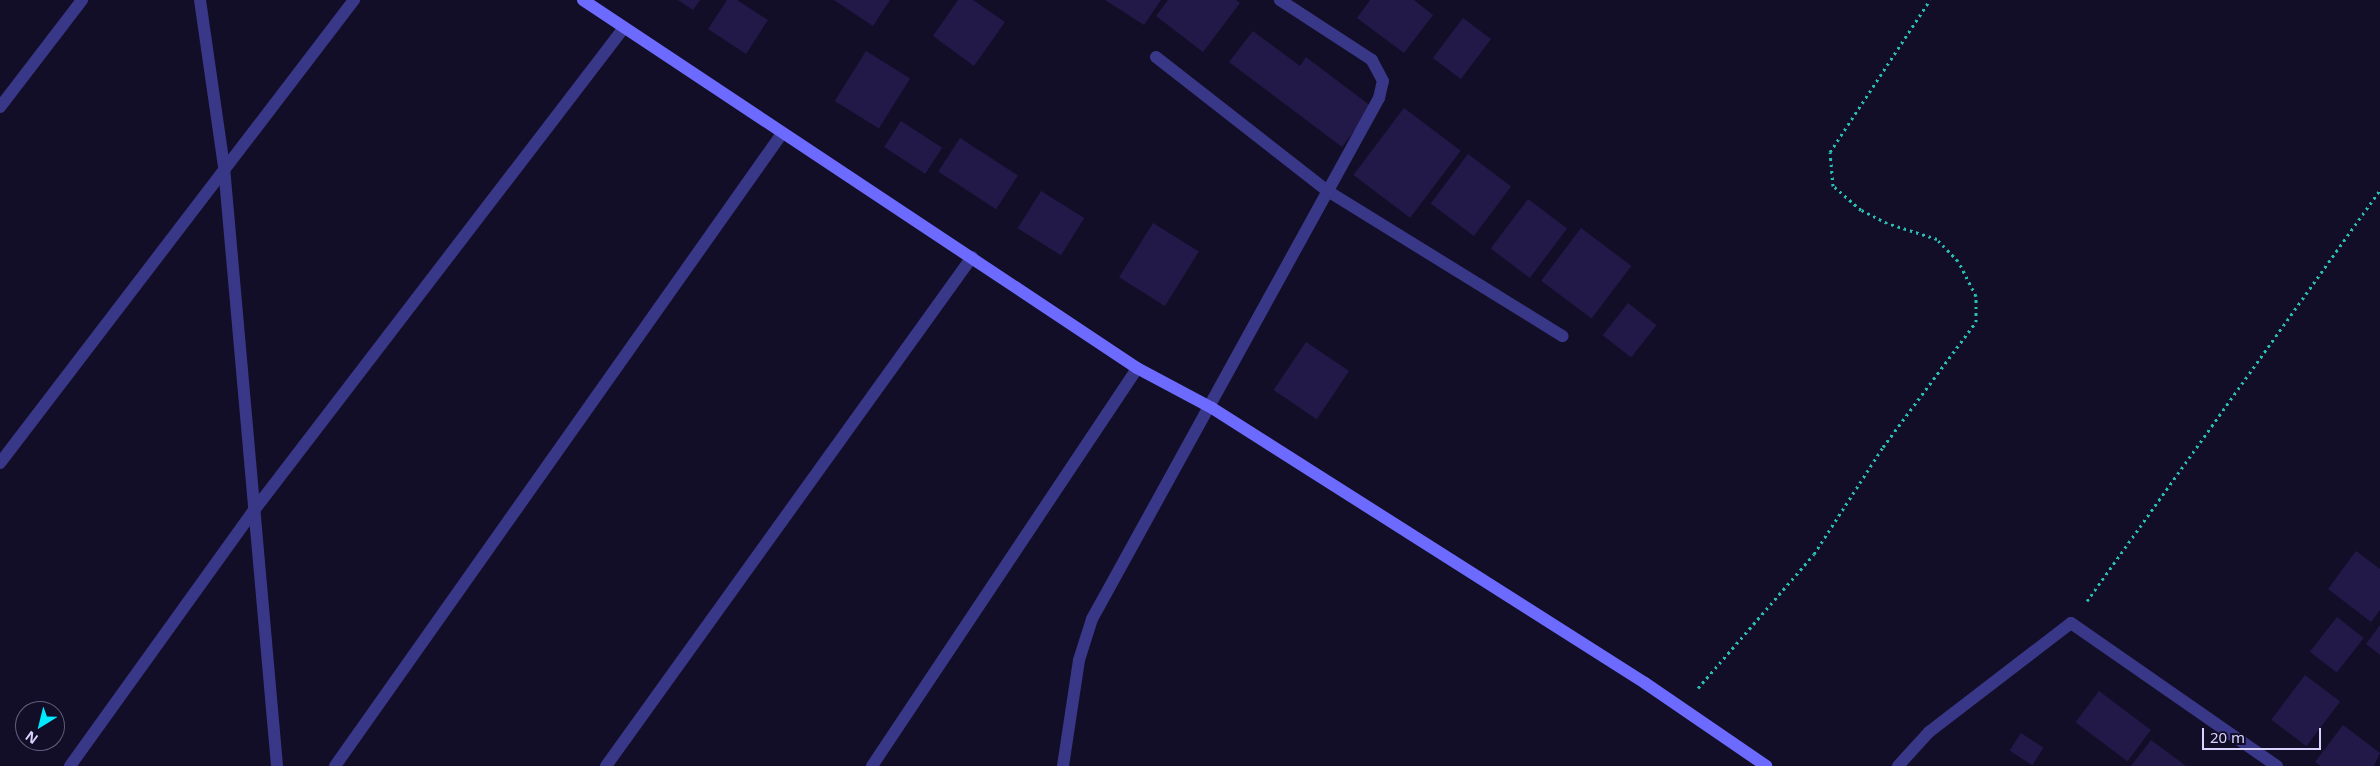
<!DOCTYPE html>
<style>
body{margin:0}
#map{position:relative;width:2380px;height:766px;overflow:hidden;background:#120e27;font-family:"Noto Sans",sans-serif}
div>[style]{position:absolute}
.building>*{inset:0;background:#221949;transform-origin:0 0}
.path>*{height:3px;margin-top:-1.5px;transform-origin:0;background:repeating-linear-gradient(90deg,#29beb3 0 2.5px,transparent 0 6.5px)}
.street>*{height:12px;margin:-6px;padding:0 6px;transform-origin:6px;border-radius:6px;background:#393788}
.secondary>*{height:12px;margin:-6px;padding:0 6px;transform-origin:6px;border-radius:6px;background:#6d6bff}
span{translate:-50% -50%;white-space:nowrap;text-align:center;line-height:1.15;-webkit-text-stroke:5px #120e27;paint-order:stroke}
.north{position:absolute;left:15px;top:701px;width:50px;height:50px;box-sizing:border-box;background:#120e27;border:1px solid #615d7d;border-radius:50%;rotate:216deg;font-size:14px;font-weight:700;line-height:20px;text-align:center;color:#d8d4ff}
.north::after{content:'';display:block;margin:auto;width:18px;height:22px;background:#00e9ff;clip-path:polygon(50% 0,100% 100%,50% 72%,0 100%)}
.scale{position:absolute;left:2202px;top:728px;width:119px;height:22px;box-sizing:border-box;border:2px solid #d8d4ff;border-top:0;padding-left:6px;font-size:15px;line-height:18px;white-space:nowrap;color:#d8d4ff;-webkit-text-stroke:4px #120e27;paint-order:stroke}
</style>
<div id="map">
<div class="building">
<i style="clip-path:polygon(678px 0,700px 0,693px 10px)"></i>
<i style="clip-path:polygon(727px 0,737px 0,768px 20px,746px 54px,708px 29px)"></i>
<i style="clip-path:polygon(834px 0,890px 0,873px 26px)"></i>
<i style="clip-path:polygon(958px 0,973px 0,1005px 22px,974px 66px,933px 36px)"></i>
<i style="clip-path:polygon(1105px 0,1161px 0,1144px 25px)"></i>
<i style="clip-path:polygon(1168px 0,1236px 0,1240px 3px,1203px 52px,1156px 16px)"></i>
<i style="clip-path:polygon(1370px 0,1414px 0,1433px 15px,1404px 53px,1357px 18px)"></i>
<i style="left:1463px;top:18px;width:35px;height:50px;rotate:37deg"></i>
<i style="clip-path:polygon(1253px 31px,1300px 66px,1306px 57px,1372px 107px,1342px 147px,1229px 62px)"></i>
<i style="left:866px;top:51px;width:52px;height:59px;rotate:32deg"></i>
<i style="left:1404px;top:108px;width:71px;height:84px;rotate:37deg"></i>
<i style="left:901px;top:121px;width:49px;height:31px;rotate:33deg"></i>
<i style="left:960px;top:138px;width:69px;height:40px;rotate:33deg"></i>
<i style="left:1468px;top:154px;width:54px;height:62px;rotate:37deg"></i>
<i style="left:1041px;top:191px;width:51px;height:44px;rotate:32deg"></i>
<i style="left:1528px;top:199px;width:49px;height:62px;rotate:37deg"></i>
<i style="left:1153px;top:223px;width:54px;height:64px;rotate:32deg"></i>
<i style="left:1581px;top:228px;width:63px;height:66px;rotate:37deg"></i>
<i style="left:1628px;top:303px;width:36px;height:41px;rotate:38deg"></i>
<i style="left:1306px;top:342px;width:52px;height:58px;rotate:34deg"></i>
<i style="clip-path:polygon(2356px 551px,2380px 569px,2380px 610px,2371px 622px,2328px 589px)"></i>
<i style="left:2337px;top:617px;width:34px;height:44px;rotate:38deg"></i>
<i style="clip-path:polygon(2380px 625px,2380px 655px,2366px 644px)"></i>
<i style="left:2305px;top:675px;width:44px;height:56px;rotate:37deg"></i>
<i style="left:2099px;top:691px;width:65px;height:39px;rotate:37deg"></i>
<i style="clip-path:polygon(2343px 725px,2380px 753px,2374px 766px,2321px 766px,2315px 762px)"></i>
<i style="left:2021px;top:733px;width:27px;height:21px;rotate:33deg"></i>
<i style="clip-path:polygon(2151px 740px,2186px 766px,2131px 766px)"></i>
</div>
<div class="path">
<i style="left:2087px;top:601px;width:505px;rotate:-54.52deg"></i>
<i style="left:1698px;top:688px;width:177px;rotate:-49.1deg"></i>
<i style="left:1814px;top:554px;width:127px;rotate:-57.2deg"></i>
<i style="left:1883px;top:447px;width:156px;rotate:-53.4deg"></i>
<i style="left:1976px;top:322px;width:26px;rotate:-90deg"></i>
<i style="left:1976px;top:296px;width:39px;rotate:-117deg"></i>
<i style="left:1958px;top:261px;width:30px;rotate:-134deg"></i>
<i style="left:1937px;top:239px;width:52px;rotate:-162.3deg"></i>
<i style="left:1887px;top:223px;width:29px;rotate:-153deg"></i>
<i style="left:1861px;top:210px;width:37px;rotate:-139deg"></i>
<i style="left:1833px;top:186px;width:34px;rotate:-95deg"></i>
<i style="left:1830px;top:152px;width:182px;rotate:-56.7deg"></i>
</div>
<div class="street">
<i style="left:200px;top:0;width:169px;rotate:81.8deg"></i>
<i style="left:224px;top:167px;width:601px;rotate:84.94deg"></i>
<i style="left:1156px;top:57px;width:216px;rotate:38deg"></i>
<i style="left:1326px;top:190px;width:278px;rotate:31.7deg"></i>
<i style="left:0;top:107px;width:135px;rotate:-52.5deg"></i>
<i style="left:0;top:463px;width:583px;rotate:-52.6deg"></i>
<i style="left:70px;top:766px;width:312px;rotate:-54.3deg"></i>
<i style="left:252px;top:513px;width:610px;rotate:-52.53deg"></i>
<i style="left:335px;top:766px;width:773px;rotate:-54.75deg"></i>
<i style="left:606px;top:766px;width:627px;rotate:-54.28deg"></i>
<i style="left:872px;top:766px;width:478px;rotate:-56.3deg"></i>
<i style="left:1063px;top:766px;width:107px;rotate:-81.4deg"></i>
<i style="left:1079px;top:660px;width:43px;rotate:-72.4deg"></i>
<i style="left:1092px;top:619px;width:595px;rotate:-61.15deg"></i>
<i style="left:1379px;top:98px;width:17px;rotate:-77deg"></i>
<i style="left:1383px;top:81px;width:24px;rotate:-118deg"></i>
<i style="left:1372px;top:60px;width:110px;rotate:-146.9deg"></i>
<i style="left:1898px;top:766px;width:46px;rotate:-47.6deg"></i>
<i style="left:1929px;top:732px;width:179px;rotate:-37.5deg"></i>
<i style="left:2071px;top:623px;width:251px;rotate:34.8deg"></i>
</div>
<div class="secondary">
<i style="left:583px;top:0;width:665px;rotate:33.59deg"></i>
<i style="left:1137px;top:368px;width:85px;rotate:28.1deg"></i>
<i style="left:1212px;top:408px;width:513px;rotate:32.42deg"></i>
<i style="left:1645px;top:683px;width:147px;rotate:34.4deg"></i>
</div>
<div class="north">N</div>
<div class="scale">20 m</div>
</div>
